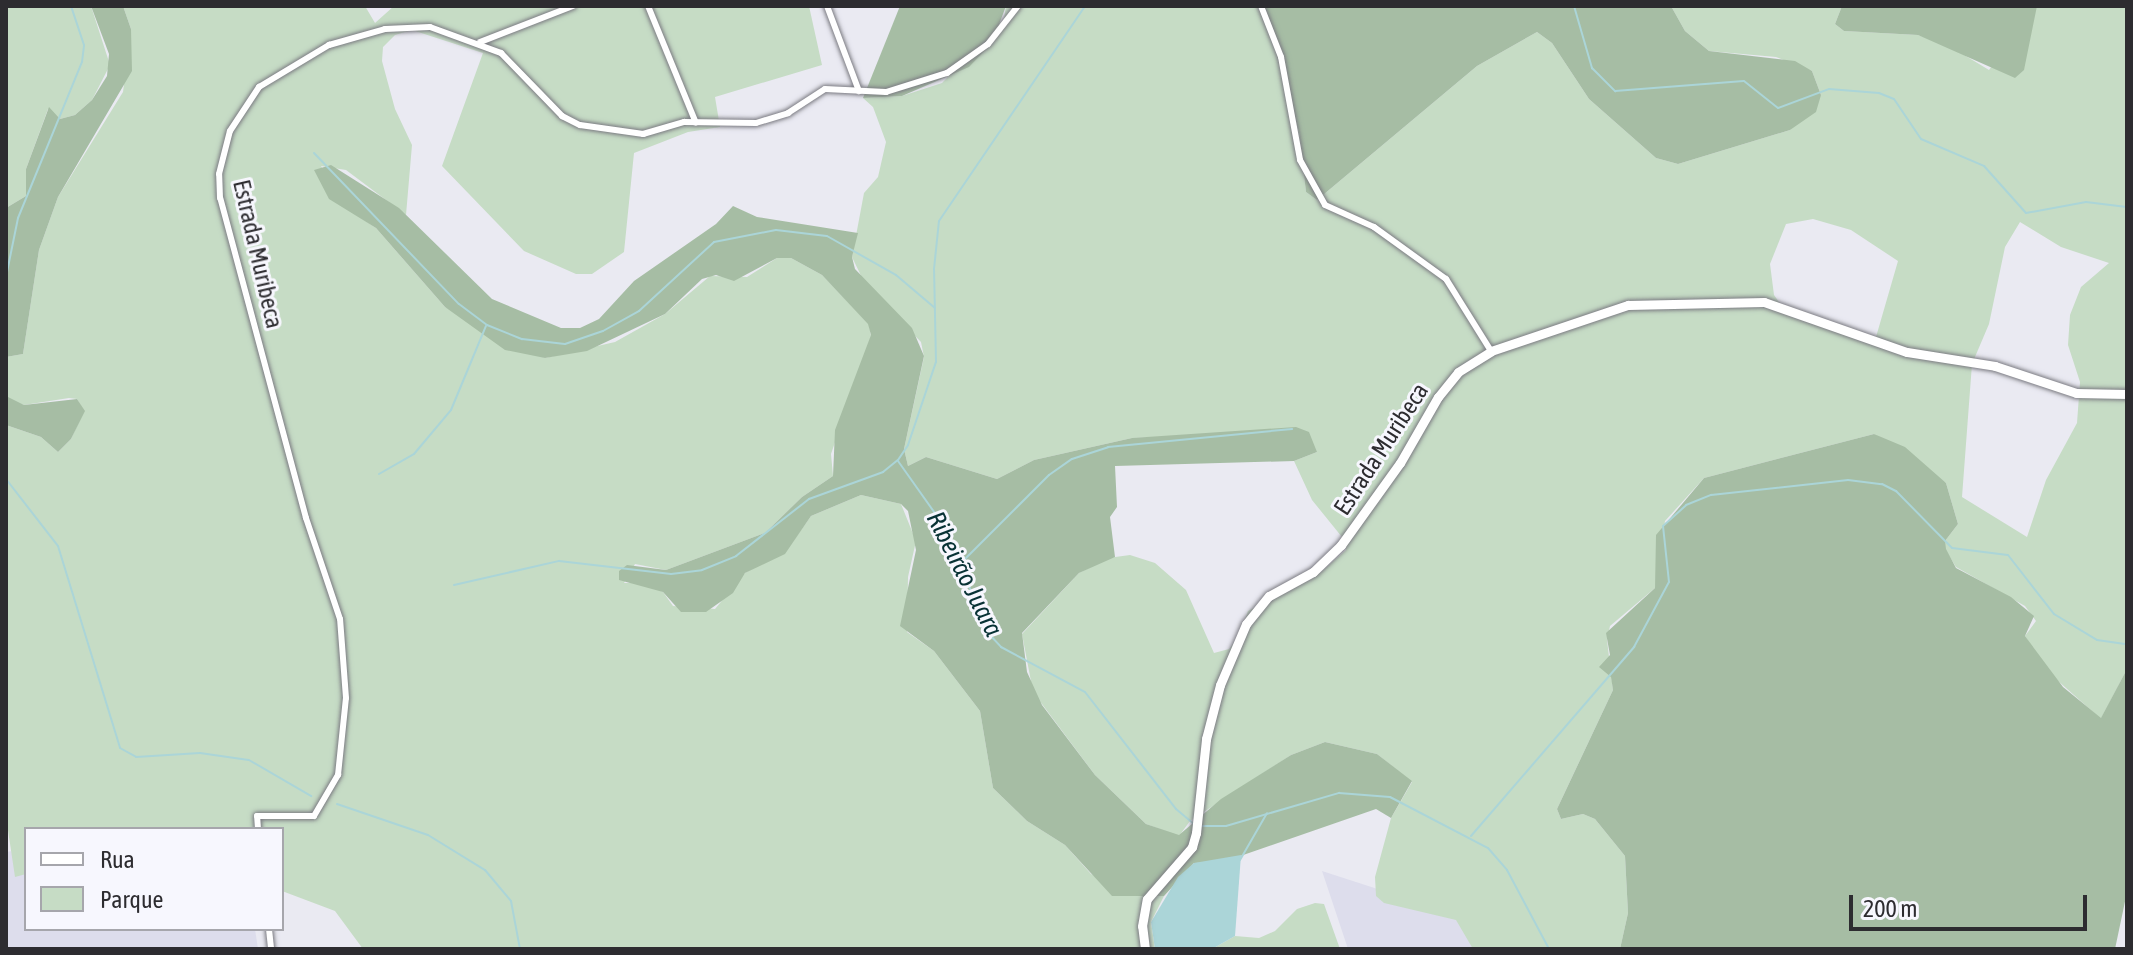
<!DOCTYPE html>
<meta charset="utf-8">
<style>
body{margin:0}
#map{position:relative;width:2133px;height:955px;overflow:hidden;background:#eaeaf2;font-family:"Asap Condensed",sans-serif}
div>[style]{position:absolute}
.built>*{inset:0;background:#ddddec}
.green>*{inset:0;background:#c6dcc5}
.forest>*{inset:0;background:#a6bda4}
.water>*{inset:0;background:#abd5d8}
.stream>*{height:2px;margin:-1px;padding:0 1px;transform-origin:1px;border-radius:1px;background:#abd5d8}
.roads{filter:drop-shadow(0 0 2px #7b7b82) drop-shadow(0 0 2px #7b7b82)}
.street>*{height:6px;margin:-3px;padding:0 3px;transform-origin:3px;border-radius:3px;background:#fff}
.secondary>*{height:9px;margin:-4.5px;padding:0 4.5px;transform-origin:4.5px;border-radius:4.5px;background:#fff}
span{translate:-50% -50%;white-space:nowrap;text-align:center;line-height:1.15;-webkit-text-stroke:6px #f7f7fe;paint-order:stroke}
.street-label{font-size:24px;color:#2d2c30}
.water-label{font-size:26px;color:#083235;font-style:italic}
.frame{position:absolute;inset:0;border:8px solid #2d2c30;pointer-events:none}
.legend{position:absolute;left:24px;top:827px;width:260px;height:104px;box-sizing:border-box;background:#f7f7fe;border:2px solid #a6a6ac;margin:0;padding:10px 14px;list-style:none;font-size:24px;color:#2d2c30}
.legend li{display:flex;align-items:center;gap:16px;height:40px}
.legend b{width:40px;border:2px solid #a6a6ac}
.scale{position:absolute;left:1849px;top:895px;width:238px;height:36px;box-sizing:border-box;border:4px solid #2d2c30;border-top:0;padding-left:10px;font-size:24px;line-height:28px;white-space:nowrap;color:#2d2c30;-webkit-text-stroke:6px #f7f7fe;paint-order:stroke}
</style>
<div id="map">
<div class="built">
<i style="clip-path:polygon(26px 849px,26px 929px,255px 929px,258px 949px,6px 949px,6px 852px)"></i>
<i style="clip-path:polygon(1322px 871px,1464px 917px,1490px 949px,1348px 949px)"></i>
</div>
<div class="green">
<i style="clip-path:polygon(6px 6px,91px 6px,110px 65px,92px 100px,75px 115px,60px 119px,48px 109px,26px 169px,26px 196px,6px 208px)"></i>
<i style="clip-path:polygon(123px 6px,365px 6px,375px 23px,394px 6px,809px 6px,822px 65px,715px 97px,720px 127px,688px 132px,634px 153px,624px 252px,592px 274px,576px 274px,524px 251px,442px 166px,483px 53px,412px 30px,395px 35px,383px 47px,382px 61px,395px 109px,412px 145px,406px 215px,346px 170px,321px 166px,349px 210px,376px 228px,445px 307px,545px 358px,615px 342px,665px 314px,710px 276px,747px 277px,777px 258px,791px 258px,822px 275px,869px 324px,871px 336px,831px 454px,833px 476px,802px 497px,765px 533px,666px 570px,635px 564px,624px 583px,646px 583px,663px 592px,673px 606px,715px 609px,745px 573px,789px 547px,811px 516px,861px 495px,901px 504px,916px 541px,908px 577px,907px 632px,934px 651px,980px 711px,993px 788px,1027px 821px,1065px 845px,1091px 874px,1131px 895px,1164px 896px,1151px 922px,1155px 949px,363px 949px,335px 911px,282px 891px,282px 829px,26px 829px,26px 874px,15px 877px,6px 817px,6px 425px,41px 437px,58px 452px,71px 439px,84px 411px,77px 399px,69px 398px,24px 405px,11px 401px,6px 396px,6px 357px,23px 354px,39px 250px,58px 197px,123px 92px,131px 29px)"></i>
<i style="clip-path:polygon(evenodd,1006px 6px,1262px 6px,1299px 132px,1306px 192px,1317px 200px,1477px 66px,1537px 32px,1552px 43px,1589px 99px,1656px 158px,1678px 164px,1790px 130px,1821px 95px,1812px 71px,1776px 57px,1709px 51px,1685px 31px,1671px 6px,1842px 6px,1835px 24px,1844px 31px,1918px 35px,1946px 44px,1989px 70px,2037px 6px,2127px 6px,2127px 669px,2101px 719px,2048px 672px,2025px 636px,2036px 621px,2025px 606px,1956px 567px,1945px 549px,1945px 541px,1958px 524px,1946px 483px,1874px 434px,1704px 478px,1665px 521px,1655px 588px,1610px 626px,1607px 640px,1613px 690px,1557px 809px,1561px 819px,1583px 814px,1595px 819px,1625px 856px,1628px 913px,1620px 949px,1473px 949px,1456px 920px,1384px 903px,1376px 896px,1375px 877px,1391px 818px,1412px 782px,1377px 754px,1325px 742px,1291px 755px,1190px 821px,1179px 836px,1146px 824px,1095px 775px,1033px 692px,1022px 634px,1079px 573px,1108px 558px,1130px 555px,1155px 563px,1186px 590px,1214px 653px,1229px 649px,1239px 636px,1248px 611px,1321px 572px,1346px 550px,1346px 542px,1312px 500px,1294px 461px,1317px 452px,1204px 436px,1132px 438px,1034px 460px,997px 479px,926px 457px,908px 466px,904px 449px,924px 357px,921px 342px,865px 284px,852px 257px,864px 193px,878px 177px,886px 142px,873px 107px,863px 98px,902px 96px,942px 83px,1004px 19px,1006px 6px,1813px 219px,1851px 230px,1898px 261px,1876px 337px,1784px 309px,1774px 295px,1770px 264px,1786px 224px,1813px 219px,1006px 6px,2020px 222px,2061px 247px,2109px 263px,2081px 287px,2070px 315px,2068px 345px,2080px 382px,2077px 423px,2046px 480px,2027px 537px,1962px 497px,1972px 364px,1989px 324px,2005px 247px,2020px 222px)"></i>
<i style="clip-path:polygon(1315px 903px,1324px 904px,1340px 949px,1212px 949px,1235px 936px,1259px 938px,1275px 931px,1297px 909px)"></i>
</div>
<div class="forest">
<i style="clip-path:polygon(91px 6px,123px 6px,131px 29px,132px 71px,58px 197px,39px 250px,23px 354px,6px 357px,6px 208px,26px 196px,26px 169px,49px 107px,60px 119px,75px 115px,92px 100px,107px 76px,109px 54px)"></i>
<i style="clip-path:polygon(900px 6px,1006px 6px,992px 43px,969px 67px,902px 96px,863px 98px)"></i>
<i style="clip-path:polygon(1262px 6px,1671px 6px,1685px 31px,1709px 51px,1795px 61px,1812px 71px,1821px 95px,1816px 112px,1790px 130px,1678px 164px,1656px 158px,1589px 99px,1552px 43px,1537px 32px,1477px 66px,1317px 200px,1306px 192px,1299px 132px)"></i>
<i style="clip-path:polygon(1842px 6px,2037px 6px,2024px 70px,2015px 78px,1918px 35px,1844px 31px,1835px 24px)"></i>
<i style="clip-path:polygon(331px 165px,399px 208px,492px 299px,561px 328px,580px 328px,599px 319px,634px 281px,716px 224px,733px 206px,757px 217px,858px 233px,852px 257px,855px 269px,912px 328px,924px 356px,904px 449px,908px 466px,926px 457px,997px 479px,1034px 460px,1132px 438px,1296px 427px,1309px 432px,1317px 452px,1294px 461px,1115px 466px,1117px 507px,1110px 517px,1115px 557px,1079px 573px,1022px 633px,1027px 672px,1042px 705px,1095px 775px,1146px 824px,1179px 835px,1221px 799px,1291px 755px,1325px 742px,1377px 754px,1412px 781px,1391px 818px,1376px 809px,1223px 862px,1194px 863px,1164px 896px,1112px 896px,1065px 845px,1027px 821px,993px 788px,980px 711px,934px 651px,900px 626px,916px 550px,908px 511px,901px 504px,861px 495px,811px 516px,785px 554px,745px 573px,733px 593px,706px 612px,681px 612px,663px 592px,619px 580px,619px 571px,627px 565px,666px 570px,765px 533px,802px 497px,833px 476px,835px 430px,871px 335px,868px 324px,822px 275px,791px 258px,777px 258px,734px 281px,716px 275px,702px 279px,665px 314px,587px 351px,545px 358px,505px 350px,445px 307px,376px 228px,329px 199px,314px 170px)"></i>
<i style="clip-path:polygon(6px 396px,24px 405px,77px 399px,85px 411px,71px 439px,58px 452px,41px 437px,6px 425px)"></i>
<i style="clip-path:polygon(1874px 434px,1905px 447px,1946px 483px,1958px 524px,1945px 541px,1946px 549px,1956px 568px,2011px 597px,2034px 616px,2025px 636px,2063px 687px,2101px 718px,2127px 669px,2127px 892px,2115px 949px,1620px 949px,1628px 913px,1625px 856px,1595px 819px,1583px 814px,1561px 819px,1557px 809px,1613px 690px,1611px 677px,1599px 667px,1610px 655px,1606px 633px,1655px 588px,1656px 535px,1704px 478px)"></i>
</div>
<div class="water">
<i style="clip-path:polygon(1241px 855px,1235px 936px,1212px 949px,1155px 949px,1151px 922px,1178px 877px,1194px 863px)"></i>
</div>
<div class="stream">
<i style="left:1574px;top:6px;width:65px;rotate:73.8deg"></i>
<i style="left:1592px;top:68px;width:33px;rotate:45deg"></i>
<i style="left:1615px;top:91px;width:129px;rotate:-4.4deg"></i>
<i style="left:1744px;top:81px;width:43px;rotate:38.5deg"></i>
<i style="left:1778px;top:108px;width:54px;rotate:-20.4deg"></i>
<i style="left:1829px;top:89px;width:50px;rotate:4.6deg"></i>
<i style="left:1879px;top:93px;width:16px;rotate:22deg"></i>
<i style="left:1894px;top:99px;width:48px;rotate:56deg"></i>
<i style="left:1921px;top:139px;width:69px;rotate:23.2deg"></i>
<i style="left:1984px;top:166px;width:63px;rotate:48.2deg"></i>
<i style="left:2026px;top:213px;width:61px;rotate:-10.4deg"></i>
<i style="left:2086px;top:202px;width:41px;rotate:7deg"></i>
<i style="left:314px;top:153px;width:209px;rotate:46.2deg"></i>
<i style="left:459px;top:304px;width:35px;rotate:37deg"></i>
<i style="left:487px;top:325px;width:38px;rotate:22deg"></i>
<i style="left:522px;top:339px;width:43px;rotate:6.6deg"></i>
<i style="left:565px;top:344px;width:40px;rotate:-18.9deg"></i>
<i style="left:603px;top:331px;width:41px;rotate:-29.1deg"></i>
<i style="left:639px;top:311px;width:102px;rotate:-42.6deg"></i>
<i style="left:714px;top:242px;width:63px;rotate:-11deg"></i>
<i style="left:776px;top:230px;width:51px;rotate:6.7deg"></i>
<i style="left:827px;top:236px;width:79px;rotate:29.5deg"></i>
<i style="left:896px;top:275px;width:51px;rotate:40.2deg"></i>
<i style="left:6px;top:277px;width:60px;rotate:-78.5deg"></i>
<i style="left:18px;top:218px;width:169px;rotate:-67.7deg"></i>
<i style="left:82px;top:62px;width:17px;rotate:-83deg"></i>
<i style="left:84px;top:45px;width:41px;rotate:-108.4deg"></i>
<i style="left:898px;top:461px;width:80px;rotate:54.7deg"></i>
<i style="left:944px;top:526px;width:117px;rotate:67.4deg"></i>
<i style="left:989px;top:634px;width:18px;rotate:47deg"></i>
<i style="left:1001px;top:647px;width:95px;rotate:28.2deg"></i>
<i style="left:1085px;top:692px;width:148px;rotate:52.1deg"></i>
<i style="left:1176px;top:809px;width:23px;rotate:40deg"></i>
<i style="left:379px;top:474px;width:40px;rotate:-29.7deg"></i>
<i style="left:414px;top:454px;width:57px;rotate:-49.9deg"></i>
<i style="left:451px;top:410px;width:91px;rotate:-67.4deg"></i>
<i style="left:6px;top:479px;width:85px;rotate:52.2deg"></i>
<i style="left:58px;top:546px;width:211px;rotate:72.9deg"></i>
<i style="left:120px;top:748px;width:18px;rotate:29deg"></i>
<i style="left:136px;top:757px;width:64px;rotate:-3.6deg"></i>
<i style="left:200px;top:753px;width:49px;rotate:8.1deg"></i>
<i style="left:249px;top:760px;width:72px;rotate:30.1deg"></i>
<i style="left:962px;top:562px;width:123px;rotate:-45deg"></i>
<i style="left:1049px;top:475px;width:28px;rotate:-35deg"></i>
<i style="left:1072px;top:459px;width:38px;rotate:-18deg"></i>
<i style="left:1108px;top:447px;width:185px;rotate:-5.6deg"></i>
<i style="left:454px;top:585px;width:108px;rotate:-12.9deg"></i>
<i style="left:559px;top:561px;width:113px;rotate:6.6deg"></i>
<i style="left:671px;top:574px;width:31px;rotate:-7deg"></i>
<i style="left:702px;top:570px;width:37px;rotate:-22deg"></i>
<i style="left:736px;top:556px;width:93px;rotate:-38deg"></i>
<i style="left:809px;top:499px;width:79px;rotate:-20deg"></i>
<i style="left:883px;top:472px;width:19px;rotate:-39deg"></i>
<i style="left:898px;top:460px;width:18px;rotate:-56deg"></i>
<i style="left:908px;top:445px;width:88px;rotate:-71.4deg"></i>
<i style="left:936px;top:362px;width:93px;rotate:-91.2deg"></i>
<i style="left:934px;top:269px;width:48px;rotate:-84.1deg"></i>
<i style="left:939px;top:221px;width:260px;rotate:-55.8deg"></i>
<i style="left:337px;top:804px;width:96px;rotate:18.8deg"></i>
<i style="left:428px;top:835px;width:67px;rotate:31.6deg"></i>
<i style="left:485px;top:870px;width:40px;rotate:50deg"></i>
<i style="left:511px;top:901px;width:49px;rotate:79.4deg"></i>
<i style="left:1200px;top:826px;width:26px"></i>
<i style="left:1226px;top:826px;width:118px;rotate:-16.3deg"></i>
<i style="left:1339px;top:793px;width:51px;rotate:4.5deg"></i>
<i style="left:1390px;top:797px;width:110px;rotate:27.5deg"></i>
<i style="left:1488px;top:848px;width:29px;rotate:49deg"></i>
<i style="left:1507px;top:870px;width:89px;rotate:62deg"></i>
<i style="left:1471px;top:836px;width:250px;rotate:-49.2deg"></i>
<i style="left:1634px;top:647px;width:74px;rotate:-61.7deg"></i>
<i style="left:1669px;top:582px;width:56px;rotate:-96.1deg"></i>
<i style="left:1663px;top:526px;width:31px;rotate:-42deg"></i>
<i style="left:1686px;top:505px;width:27px;rotate:-22deg"></i>
<i style="left:1711px;top:495px;width:138px;rotate:-6.2deg"></i>
<i style="left:1848px;top:480px;width:34px;rotate:7deg"></i>
<i style="left:1882px;top:484px;width:16px;rotate:27deg"></i>
<i style="left:1896px;top:491px;width:80px;rotate:45.5deg"></i>
<i style="left:1952px;top:548px;width:56px;rotate:7.1deg"></i>
<i style="left:2008px;top:555px;width:75px;rotate:52.1deg"></i>
<i style="left:2054px;top:614px;width:50px;rotate:31.2deg"></i>
<i style="left:2097px;top:640px;width:30px;rotate:8deg"></i>
<i style="left:1240px;top:860px;width:54px;rotate:-60.1deg"></i>
</div>
<div class="roads">
<div class="street">
<i style="left:648px;top:6px;width:126px;rotate:67.7deg"></i>
<i style="left:827px;top:6px;width:91px;rotate:69.4deg"></i>
<i style="left:1261px;top:6px;width:55px;rotate:68.6deg"></i>
<i style="left:1281px;top:57px;width:105px;rotate:79.5deg"></i>
<i style="left:1300px;top:160px;width:51px;rotate:60.9deg"></i>
<i style="left:1325px;top:205px;width:54px;rotate:24.2deg"></i>
<i style="left:1374px;top:227px;width:89px;rotate:35.8deg"></i>
<i style="left:1446px;top:279px;width:85px;rotate:58deg"></i>
<i style="left:480px;top:42px;width:100px;rotate:-21.2deg"></i>
<i style="left:258px;top:829px;width:13px;rotate:-94deg"></i>
<i style="left:257px;top:816px;width:57px"></i>
<i style="left:314px;top:816px;width:48px;rotate:-59.7deg"></i>
<i style="left:338px;top:775px;width:77px;rotate:-84.1deg"></i>
<i style="left:346px;top:698px;width:79px;rotate:-94.3deg"></i>
<i style="left:340px;top:619px;width:107px;rotate:-108.6deg"></i>
<i style="left:306px;top:518px;width:331px;rotate:-105deg"></i>
<i style="left:220px;top:198px;width:24px;rotate:-92deg"></i>
<i style="left:219px;top:174px;width:44px;rotate:-75.7deg"></i>
<i style="left:230px;top:131px;width:53px;rotate:-56.6deg"></i>
<i style="left:259px;top:87px;width:82px;rotate:-31deg"></i>
<i style="left:329px;top:45px;width:58px;rotate:-15.9deg"></i>
<i style="left:385px;top:29px;width:45px;rotate:-2.5deg"></i>
<i style="left:430px;top:27px;width:76px;rotate:20.1deg"></i>
<i style="left:501px;top:53px;width:88px;rotate:45.9deg"></i>
<i style="left:562px;top:116px;width:20px;rotate:27deg"></i>
<i style="left:580px;top:125px;width:64px;rotate:8.1deg"></i>
<i style="left:643px;top:134px;width:43px;rotate:-16.3deg"></i>
<i style="left:684px;top:122px;width:72px;rotate:0.8deg"></i>
<i style="left:756px;top:123px;width:34px;rotate:-17deg"></i>
<i style="left:788px;top:113px;width:44px;rotate:-33deg"></i>
<i style="left:825px;top:89px;width:61px;rotate:2.8deg"></i>
<i style="left:886px;top:92px;width:64px;rotate:-17.3deg"></i>
<i style="left:947px;top:73px;width:50px;rotate:-35.3deg"></i>
<i style="left:988px;top:44px;width:48px;rotate:-51.7deg"></i>
<i style="left:269px;top:929px;width:20px;rotate:84deg"></i>
</div>
<div class="secondary">
<i style="left:1145px;top:949px;width:23px;rotate:-97deg"></i>
<i style="left:1142px;top:926px;width:27px;rotate:-80deg"></i>
<i style="left:1147px;top:899px;width:69px;rotate:-49.1deg"></i>
<i style="left:1192px;top:847px;width:15px;rotate:-74deg"></i>
<i style="left:1196px;top:833px;width:95px;rotate:-83.9deg"></i>
<i style="left:1206px;top:739px;width:56px;rotate:-75.5deg"></i>
<i style="left:1220px;top:685px;width:66px;rotate:-66.9deg"></i>
<i style="left:1246px;top:624px;width:36px;rotate:-51deg"></i>
<i style="left:1269px;top:596px;width:50px;rotate:-28.6deg"></i>
<i style="left:1313px;top:572px;width:39px;rotate:-44deg"></i>
<i style="left:1341px;top:545px;width:101px;rotate:-54.3deg"></i>
<i style="left:1400px;top:463px;width:76px;rotate:-60.1deg"></i>
<i style="left:1438px;top:397px;width:32px;rotate:-51deg"></i>
<i style="left:1458px;top:372px;width:39px;rotate:-32deg"></i>
<i style="left:1491px;top:351px;width:145px;rotate:-18.6deg"></i>
<i style="left:1628px;top:305px;width:136px;rotate:-1.3deg"></i>
<i style="left:1764px;top:302px;width:151px;rotate:19.3deg"></i>
<i style="left:1907px;top:352px;width:89px;rotate:9deg"></i>
<i style="left:1995px;top:366px;width:85px;rotate:18.4deg"></i>
<i style="left:2076px;top:393px;width:51px;rotate:1.1deg"></i>
</div>
</div>
<div class="street-label">
<span style="left:258px;top:254px;rotate:77deg">Estrada Muribeca</span>
<span style="left:1381px;top:449px;rotate:-57deg">Estrada Muribeca</span>
</div>
<div class="water-label">
<span style="left:964px;top:574px;rotate:63deg">Ribeirão Juara</span>
</div>
<div class="frame"></div>
<ul class="legend">
<li><b style="height:10px;background:#fff"></b>Rua</li>
<li><b style="height:22px;background:#c6dcc5"></b>Parque</li>
</ul>
<div class="scale">200 m</div>
</div>
